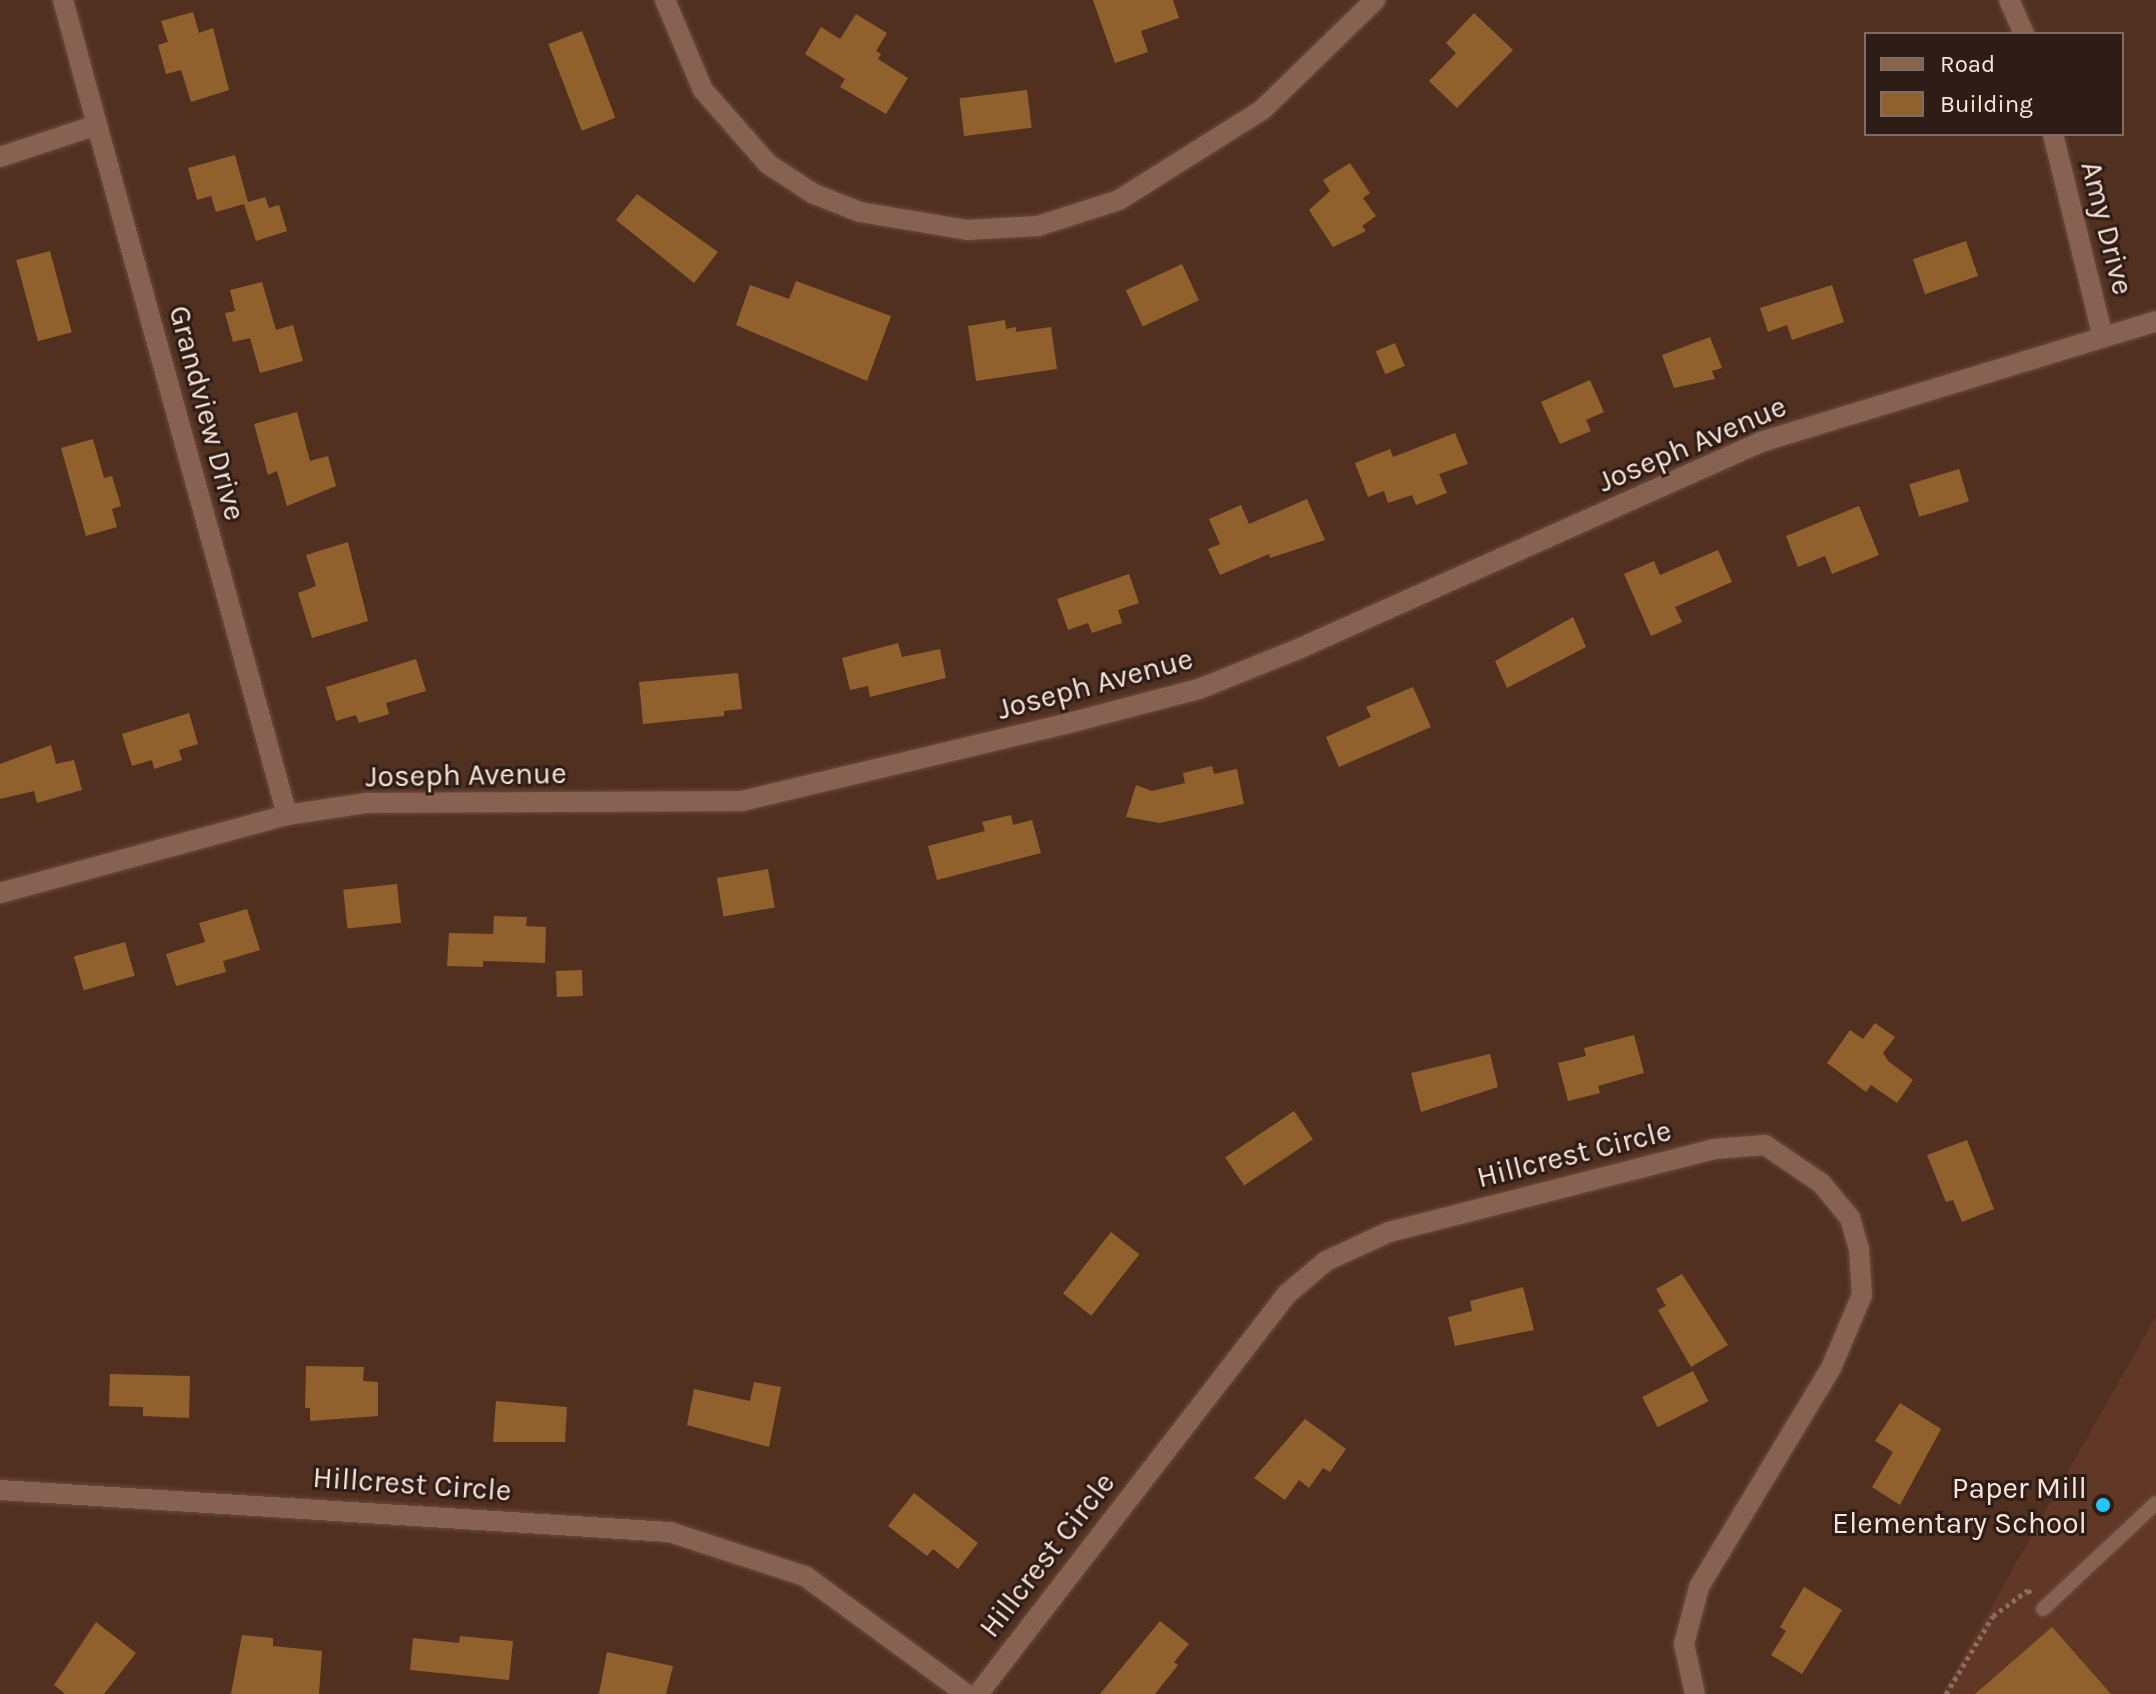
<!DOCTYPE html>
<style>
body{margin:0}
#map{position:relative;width:2156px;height:1694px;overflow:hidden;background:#523020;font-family:Karla,sans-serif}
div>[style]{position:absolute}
.built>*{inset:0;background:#603825}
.building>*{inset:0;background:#91612d;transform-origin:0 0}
.path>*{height:5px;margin-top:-2.5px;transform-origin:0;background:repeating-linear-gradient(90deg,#8b6d5f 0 4px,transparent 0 8px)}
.roads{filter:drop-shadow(0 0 2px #694c3e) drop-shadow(0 0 2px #694c3e)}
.lane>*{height:14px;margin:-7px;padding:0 7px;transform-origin:7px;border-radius:7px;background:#886251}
.street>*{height:20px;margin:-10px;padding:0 10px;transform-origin:10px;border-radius:10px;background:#886251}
.dots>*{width:22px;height:22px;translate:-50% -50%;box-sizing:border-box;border:4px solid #2d1d16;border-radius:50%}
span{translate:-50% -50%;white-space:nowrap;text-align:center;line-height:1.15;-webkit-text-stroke:6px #2d1d16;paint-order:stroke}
.street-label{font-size:30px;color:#fae4d9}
.poi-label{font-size:30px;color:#fae4d9}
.right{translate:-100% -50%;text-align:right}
.legend{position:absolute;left:1864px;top:32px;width:260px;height:104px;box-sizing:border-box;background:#2d1d16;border:2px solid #7f6d64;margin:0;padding:10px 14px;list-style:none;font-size:24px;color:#fae4d9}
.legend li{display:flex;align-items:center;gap:16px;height:40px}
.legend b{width:40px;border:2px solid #7f6d64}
</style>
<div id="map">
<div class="built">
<i style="clip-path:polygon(2156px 1316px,2156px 1694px,1942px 1694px)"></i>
</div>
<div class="building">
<i style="clip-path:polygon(1093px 0,1173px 0,1179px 18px,1141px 31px,1148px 52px,1115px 63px)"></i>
<i style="clip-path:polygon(193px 12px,199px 33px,213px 28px,229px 90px,191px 102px,181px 70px,166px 74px,158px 45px,168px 42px,161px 21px)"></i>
<i style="clip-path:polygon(1474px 13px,1513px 50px,1457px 108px,1429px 81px,1456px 53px,1446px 43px)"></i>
<i style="clip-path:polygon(856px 14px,887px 33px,876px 51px,881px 54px,878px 59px,908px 78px,886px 114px,840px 87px,845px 79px,805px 54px,821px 27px,840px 39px)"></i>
<i style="left:582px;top:31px;width:93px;height:36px;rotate:69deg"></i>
<i style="left:1027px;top:90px;width:38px;height:68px;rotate:83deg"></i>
<i style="clip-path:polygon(235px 155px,248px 202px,265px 197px,269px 208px,279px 205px,287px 231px,256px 241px,244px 204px,216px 212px,211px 196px,197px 200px,188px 168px)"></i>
<i style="clip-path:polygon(1350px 163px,1370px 193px,1363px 198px,1376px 216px,1362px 226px,1366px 231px,1333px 247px,1309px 210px,1330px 191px,1323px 180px)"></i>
<i style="clip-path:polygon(637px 194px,718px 252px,694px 283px,616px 220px)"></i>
<i style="left:1966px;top:241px;width:37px;height:56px;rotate:71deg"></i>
<i style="left:50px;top:251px;width:84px;height:35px;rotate:75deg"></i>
<i style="left:1182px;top:264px;width:40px;height:62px;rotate:65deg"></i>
<i style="clip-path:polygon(796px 281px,891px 316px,867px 381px,736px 325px,750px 285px,789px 299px)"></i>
<i style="clip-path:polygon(262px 282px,276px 330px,293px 325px,303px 361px,260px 373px,250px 338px,233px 342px,225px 313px,235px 311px,230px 290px)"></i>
<i style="clip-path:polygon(1832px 285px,1844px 322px,1792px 340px,1787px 325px,1768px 332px,1760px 308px)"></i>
<i style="clip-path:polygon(1005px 320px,1006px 329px,1016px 327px,1016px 332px,1051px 327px,1057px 369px,976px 381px,968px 326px)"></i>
<i style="clip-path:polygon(1710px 337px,1722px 368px,1712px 371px,1715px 379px,1674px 388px,1662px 355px)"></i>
<i style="left:1395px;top:343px;width:25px;height:21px;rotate:67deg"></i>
<i style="clip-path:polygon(1590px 380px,1604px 412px,1586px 420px,1591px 431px,1560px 444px,1541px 402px)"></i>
<i style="clip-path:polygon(297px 412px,310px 461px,328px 456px,336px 486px,287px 506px,277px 471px,268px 475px,254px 424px)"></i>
<i style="clip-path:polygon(1455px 433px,1468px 464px,1439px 474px,1447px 493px,1416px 505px,1412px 495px,1388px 503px,1384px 491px,1368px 497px,1355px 463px,1390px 449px,1393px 457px)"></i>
<i style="clip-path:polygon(93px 439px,104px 478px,112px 476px,121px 506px,112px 509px,117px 527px,86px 536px,61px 448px)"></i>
<i style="left:1959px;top:469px;width:34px;height:52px;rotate:73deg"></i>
<i style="clip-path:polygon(1307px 499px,1325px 540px,1270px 558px,1269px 554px,1220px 575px,1208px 549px,1220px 544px,1209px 519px,1241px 505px,1249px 524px)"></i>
<i style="clip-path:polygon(1859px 506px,1879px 555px,1832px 574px,1825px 556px,1798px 567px,1786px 536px)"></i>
<i style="clip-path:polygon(348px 542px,368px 621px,312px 638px,298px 593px,316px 586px,306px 555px)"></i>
<i style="clip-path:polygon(1718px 550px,1732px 582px,1675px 607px,1682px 622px,1651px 636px,1624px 574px,1654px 561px,1660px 575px)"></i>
<i style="clip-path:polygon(1129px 574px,1139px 603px,1118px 610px,1122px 623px,1092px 633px,1088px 623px,1068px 630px,1057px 599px)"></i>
<i style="clip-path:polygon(1573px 617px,1586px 647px,1507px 688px,1495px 661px)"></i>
<i style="clip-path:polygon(898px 643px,902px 657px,940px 649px,946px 678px,870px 697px,868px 686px,850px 690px,842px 658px)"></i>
<i style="clip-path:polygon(416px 659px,426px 691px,386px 703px,389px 714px,359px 723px,356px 715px,336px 721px,326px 687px)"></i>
<i style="clip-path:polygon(738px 673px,742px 709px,724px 711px,724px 716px,643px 724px,639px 682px)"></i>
<i style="clip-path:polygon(1413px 687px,1431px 727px,1339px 767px,1326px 737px,1371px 717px,1366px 707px)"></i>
<i style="clip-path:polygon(189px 713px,198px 744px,179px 750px,182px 760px,154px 769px,152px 760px,132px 766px,122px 734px)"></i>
<i style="clip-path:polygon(51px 745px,56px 764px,74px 760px,82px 790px,37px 803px,34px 791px,0 799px,0 764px)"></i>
<i style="clip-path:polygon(1212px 766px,1214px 774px,1237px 769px,1244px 804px,1160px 823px,1126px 817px,1136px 785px,1152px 791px,1185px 783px,1183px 773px)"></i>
<i style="clip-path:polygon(1011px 815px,1013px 825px,1032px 820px,1041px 853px,937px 880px,928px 846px,985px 831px,982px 822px)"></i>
<i style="left:768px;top:869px;width:39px;height:52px;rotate:80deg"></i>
<i style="left:397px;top:884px;width:39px;height:54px;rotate:84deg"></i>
<i style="clip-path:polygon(247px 909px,260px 950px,223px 961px,226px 972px,176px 986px,166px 954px,205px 942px,199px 923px)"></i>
<i style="clip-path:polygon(494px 916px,527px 917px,526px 926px,546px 927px,545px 963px,483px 961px,483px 967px,447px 966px,449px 933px,493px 934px)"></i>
<i style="left:125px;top:942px;width:35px;height:53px;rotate:74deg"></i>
<i style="left:582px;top:970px;width:26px;height:26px;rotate:88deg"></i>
<i style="clip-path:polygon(1875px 1023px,1895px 1037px,1883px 1053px,1888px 1061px,1913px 1080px,1897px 1103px,1871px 1085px,1866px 1092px,1827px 1063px,1850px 1030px,1863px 1039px)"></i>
<i style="clip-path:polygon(1634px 1035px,1644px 1073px,1598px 1086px,1600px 1093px,1568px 1101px,1558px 1063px,1586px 1056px,1584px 1048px)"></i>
<i style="clip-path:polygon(1490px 1054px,1498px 1087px,1421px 1112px,1411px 1073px)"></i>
<i style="left:1294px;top:1111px;width:34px;height:83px;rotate:56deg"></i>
<i style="clip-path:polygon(1967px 1140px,1994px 1209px,1962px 1222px,1953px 1200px,1946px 1202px,1927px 1155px)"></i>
<i style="left:1111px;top:1232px;width:36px;height:78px;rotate:38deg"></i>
<i style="clip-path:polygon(1682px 1274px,1728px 1345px,1691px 1367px,1658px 1310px,1666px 1306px,1656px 1289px)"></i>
<i style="clip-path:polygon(1523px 1287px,1534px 1330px,1455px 1346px,1448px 1317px,1472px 1311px,1470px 1301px)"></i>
<i style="clip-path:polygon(306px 1366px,364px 1367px,363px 1381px,378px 1382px,378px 1416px,310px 1421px,310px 1408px,305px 1408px)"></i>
<i style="left:1693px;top:1371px;width:34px;height:57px;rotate:63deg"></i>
<i style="clip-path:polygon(110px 1374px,190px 1376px,189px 1418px,143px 1416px,143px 1407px,109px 1406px)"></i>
<i style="clip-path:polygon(754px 1382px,781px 1387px,769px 1447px,687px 1425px,694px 1389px,750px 1401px)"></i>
<i style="clip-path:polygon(496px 1401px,567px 1407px,565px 1442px,493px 1442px)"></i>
<i style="clip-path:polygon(1900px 1403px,1941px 1429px,1900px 1505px,1872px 1487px,1893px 1452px,1875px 1441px)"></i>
<i style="clip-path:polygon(1305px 1419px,1346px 1449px,1330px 1472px,1323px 1468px,1309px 1488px,1299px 1480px,1285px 1500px,1254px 1478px)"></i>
<i style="clip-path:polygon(914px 1493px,978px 1543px,958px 1569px,933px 1549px,927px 1556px,888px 1526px)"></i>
<i style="clip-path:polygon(1804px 1587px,1842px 1610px,1802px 1674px,1771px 1655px,1786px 1631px,1780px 1627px)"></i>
<i style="clip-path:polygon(1160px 1621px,1189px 1644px,1174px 1662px,1178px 1665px,1155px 1694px,1100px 1694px)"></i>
<i style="clip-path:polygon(96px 1622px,136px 1653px,104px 1694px,65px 1694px,54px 1685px)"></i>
<i style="clip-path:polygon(2052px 1627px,2111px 1694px,1975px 1694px)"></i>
<i style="clip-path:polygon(242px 1635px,273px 1638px,273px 1646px,322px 1651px,319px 1694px,231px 1694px)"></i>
<i style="clip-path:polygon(460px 1636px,513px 1641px,509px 1680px,410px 1670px,413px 1638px,459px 1643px)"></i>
<i style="clip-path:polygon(607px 1652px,673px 1666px,666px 1694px,599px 1694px)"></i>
</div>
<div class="path">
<i style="left:1946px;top:1694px;width:91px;rotate:-58.9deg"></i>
<i style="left:1993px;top:1616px;width:44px;rotate:-36.6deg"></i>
<i style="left:2028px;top:1590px;width:8px;rotate:50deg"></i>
</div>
<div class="roads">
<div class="lane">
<i style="left:2043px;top:1609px;width:155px;rotate:-43.2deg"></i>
</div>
<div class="street">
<i style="left:63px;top:0;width:130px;rotate:74.8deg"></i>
<i style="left:665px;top:0;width:98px;rotate:67.1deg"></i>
<i style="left:703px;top:90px;width:98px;rotate:48.7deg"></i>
<i style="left:768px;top:164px;width:55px;rotate:33.1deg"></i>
<i style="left:814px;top:194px;width:49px;rotate:21.4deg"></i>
<i style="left:860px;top:212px;width:109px;rotate:9.5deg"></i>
<i style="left:967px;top:230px;width:71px;rotate:-3.2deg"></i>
<i style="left:1038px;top:226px;width:85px;rotate:-17.8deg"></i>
<i style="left:1119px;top:200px;width:169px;rotate:-32.2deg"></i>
<i style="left:1262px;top:110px;width:158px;rotate:-44.2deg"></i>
<i style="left:2009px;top:0;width:37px;rotate:66deg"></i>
<i style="left:2053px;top:134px;width:209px;rotate:76.2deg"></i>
<i style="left:0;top:157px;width:102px;rotate:-18.3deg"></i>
<i style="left:97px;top:125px;width:716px;rotate:74.6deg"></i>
<i style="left:0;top:893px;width:297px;rotate:-15.2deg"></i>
<i style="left:287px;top:815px;width:79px;rotate:-8.7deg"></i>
<i style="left:365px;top:803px;width:377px;rotate:-0.3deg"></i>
<i style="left:742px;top:801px;width:336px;rotate:-13.4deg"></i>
<i style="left:1069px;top:723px;width:134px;rotate:-14.7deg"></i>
<i style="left:1199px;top:689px;width:105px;rotate:-21.9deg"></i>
<i style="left:1296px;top:650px;width:509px;rotate:-24.1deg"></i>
<i style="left:1761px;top:442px;width:413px;rotate:-17deg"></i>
<i style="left:0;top:1490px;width:671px;rotate:3.59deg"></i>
<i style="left:670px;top:1532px;width:142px;rotate:18.1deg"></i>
<i style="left:805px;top:1576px;width:200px;rotate:36.2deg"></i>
<i style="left:978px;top:1694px;width:505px;rotate:-52.31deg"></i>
<i style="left:1287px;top:1294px;width:51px;rotate:-40.2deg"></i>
<i style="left:1326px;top:1261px;width:69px;rotate:-24.7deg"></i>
<i style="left:1389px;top:1232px;width:335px;rotate:-14.3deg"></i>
<i style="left:1714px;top:1149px;width:51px;rotate:-4.5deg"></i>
<i style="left:1765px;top:1145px;width:68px;rotate:34.2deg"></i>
<i style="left:1821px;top:1183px;width:45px;rotate:50.4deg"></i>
<i style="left:1850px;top:1218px;width:32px;rotate:74deg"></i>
<i style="left:1859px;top:1249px;width:46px;rotate:86.3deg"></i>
<i style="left:1862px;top:1295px;width:79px;rotate:113deg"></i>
<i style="left:1831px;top:1368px;width:256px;rotate:121.1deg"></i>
<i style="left:1699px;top:1587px;width:59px;rotate:104.7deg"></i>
<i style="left:1684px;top:1644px;width:51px;rotate:77.6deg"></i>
</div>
</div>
<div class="dots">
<i style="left:2103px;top:1505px;background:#20c9fd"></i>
</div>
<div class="street-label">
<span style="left:2107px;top:228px;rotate:76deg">Amy Drive</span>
<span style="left:207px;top:413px;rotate:75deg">Grandview Drive</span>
<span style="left:1692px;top:444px;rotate:-23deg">Joseph Avenue</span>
<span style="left:1095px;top:684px;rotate:-15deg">Joseph Avenue</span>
<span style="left:466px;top:775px;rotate:-1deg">Joseph Avenue</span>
<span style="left:1574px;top:1154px;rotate:-14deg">Hillcrest Circle</span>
<span style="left:412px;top:1484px;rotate:4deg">Hillcrest Circle</span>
<span style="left:1047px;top:1555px;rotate:-52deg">Hillcrest Circle</span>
</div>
<div class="poi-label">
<span class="right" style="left:2087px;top:1505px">Paper Mill<br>Elementary School</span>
</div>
<ul class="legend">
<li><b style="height:10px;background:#886251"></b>Road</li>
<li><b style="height:22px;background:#91612d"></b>Building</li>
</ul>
</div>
